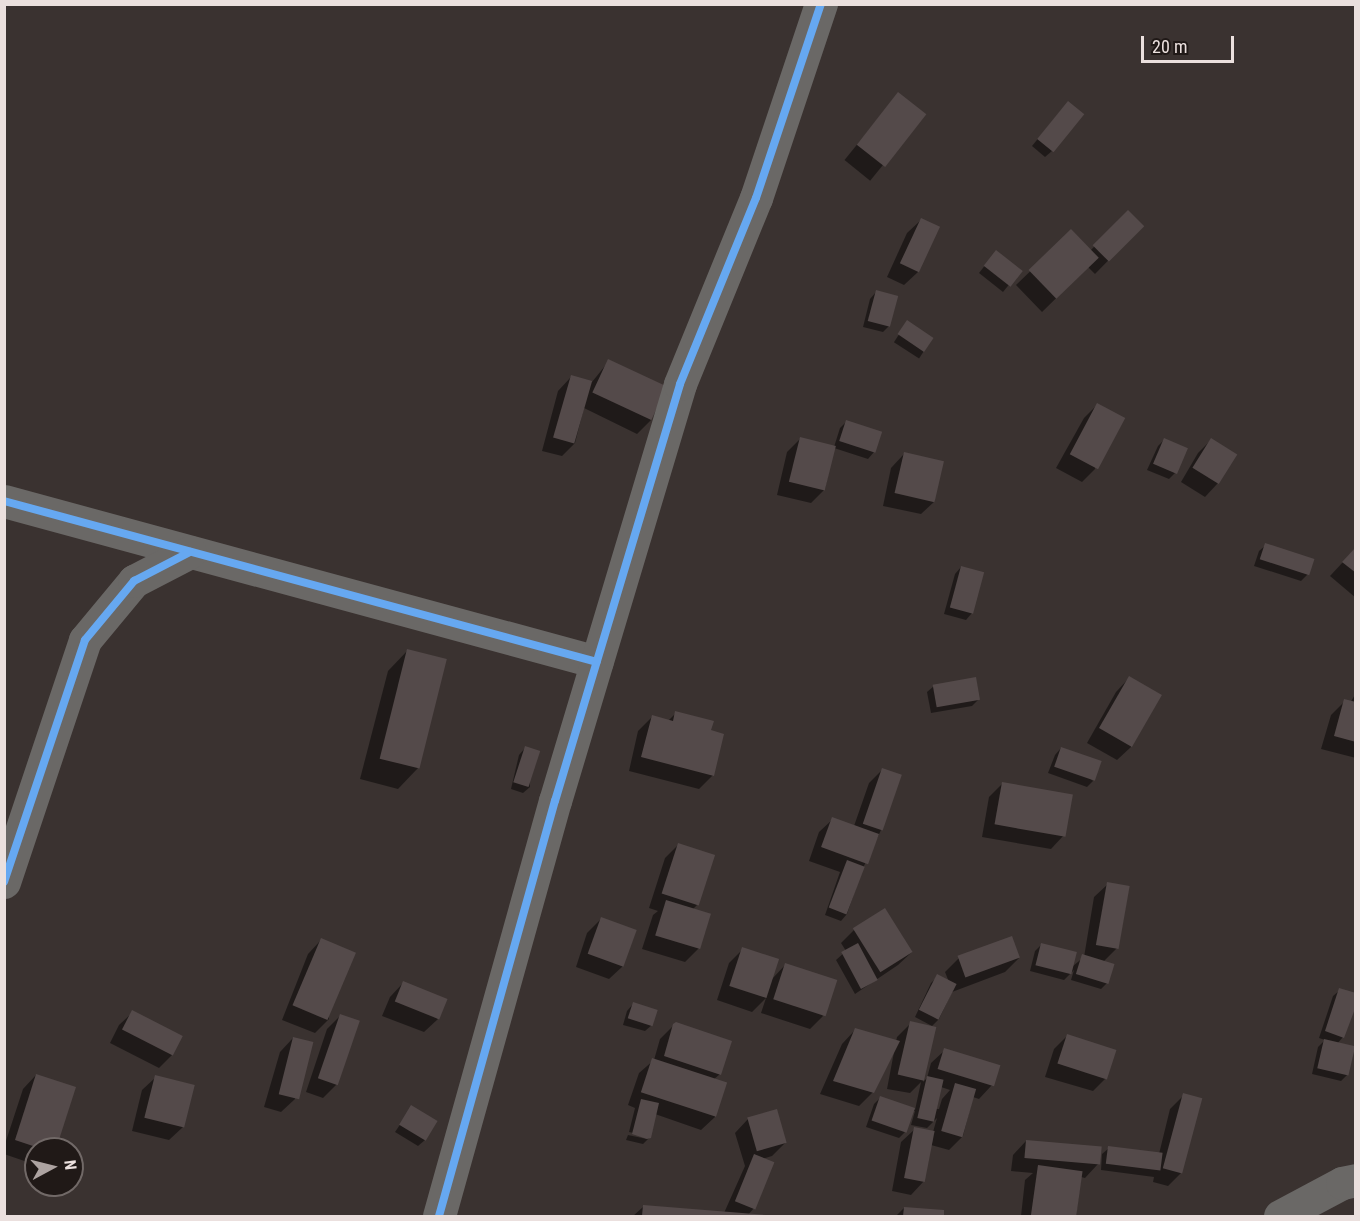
<!DOCTYPE html>
<style>
body{margin:0}
#map{position:relative;width:1360px;height:1221px;overflow:hidden;background:#3a3230;font-family:"Roboto Condensed",sans-serif}
div>[style]{position:absolute}
.shadow>*{inset:0;background:#0007;transform-origin:0 0}
.building>*{inset:0;background:#544a4a;transform-origin:0 0}
.minor>*{height:33px;margin:-16.5px;padding:0 16.5px;transform-origin:16.5px;border-radius:16.5px;background:#6a6866}
.cycleway>*{height:8px;margin:-4px;padding:0 4px;transform-origin:4px;border-radius:4px;background:#66a8f1}
span{translate:-50% -50%;white-space:nowrap;text-align:center;line-height:1.15;-webkit-text-stroke:4.5px #201917;paint-order:stroke}
.frame{position:absolute;inset:0;border:6px solid #ebe0de;pointer-events:none}
.north{position:absolute;left:24px;top:1137px;width:60px;height:60px;box-sizing:border-box;background:#201917;border:2px solid #716967;border-radius:50%;rotate:83deg;font-size:16px;font-weight:700;line-height:24px;text-align:center;color:#ebe0de}
.north::after{content:'';display:block;margin:auto;width:21px;height:27px;background:#ada3a1;clip-path:polygon(50% 0,100% 100%,50% 72%,0 100%)}
.scale{position:absolute;left:1141px;top:36px;width:93px;height:27px;box-sizing:border-box;border:3px solid #ebe0de;border-top:0;padding-left:8px;font-size:18px;line-height:21px;white-space:nowrap;color:#ebe0de;-webkit-text-stroke:4px #201917;paint-order:stroke}
</style>
<div id="map">
<div class="shadow">
<i style="left:898px;top:94px;width:33px;height:85px;rotate:39deg"></i>
<i style="clip-path:polygon(1062px 109px,1052px 151px,1045px 157px,1032px 146px)"></i>
<i style="clip-path:polygon(1128px 212px,1142px 226px,1095px 274px,1088px 267px,1042px 312px,1016px 285px,1071px 232px,1090px 251px)"></i>
<i style="clip-path:polygon(921px 220px,918px 272px,904px 285px,887px 277px,907px 233px)"></i>
<i style="clip-path:polygon(990px 259px,1020px 271px,1003px 292px,979px 273px)"></i>
<i style="clip-path:polygon(876px 292px,889px 326px,883px 332px,863px 327px,870px 299px)"></i>
<i style="left:907px;top:322px;width:30px;height:24px;rotate:33deg"></i>
<i style="clip-path:polygon(609px 361px,651px 420px,637px 434px,584px 408px,575px 443px,562px 456px,542px 451px,558px 391px,571px 377px,592px 382px)"></i>
<i style="clip-path:polygon(1097px 405px,1095px 469px,1082px 482px,1056px 468px,1084px 418px)"></i>
<i style="clip-path:polygon(846px 422px,874px 452px,868px 459px,834px 448px,825px 489px,811px 503px,777px 495px,787px 452px,800px 439px,834px 447px,840px 428px)"></i>
<i style="clip-path:polygon(1164px 440px,1175px 473px,1169px 479px,1147px 470px,1158px 446px)"></i>
<i style="clip-path:polygon(1211px 440px,1218px 483px,1205px 497px,1181px 482px,1198px 453px)"></i>
<i style="clip-path:polygon(904px 454px,935px 501px,921px 514px,883px 506px,891px 468px)"></i>
<i style="clip-path:polygon(1266px 545px,1308px 574px,1301px 581px,1254px 566px,1259px 551px)"></i>
<i style="clip-path:polygon(1356px 548px,1356px 598px,1330px 576px)"></i>
<i style="clip-path:polygon(961px 567px,972px 613px,966px 620px,944px 614px,955px 574px)"></i>
<i style="clip-path:polygon(408px 650px,418px 768px,398px 789px,360px 779px,388px 671px)"></i>
<i style="clip-path:polygon(1129px 678px,1131px 747px,1117px 760px,1087px 743px,1116px 692px)"></i>
<i style="clip-path:polygon(934px 686px,978px 700px,972px 706px,931px 713px,927px 692px)"></i>
<i style="clip-path:polygon(1356px 693px,1356px 758px,1321px 749px,1331px 715px,1345px 701px,1350px 703px)"></i>
<i style="clip-path:polygon(676px 713px,709px 731px,713px 775px,699px 789px,629px 771px,638px 731px,652px 717px,668px 721px)"></i>
<i style="clip-path:polygon(525px 748px,530px 787px,523px 793px,511px 789px,519px 755px)"></i>
<i style="clip-path:polygon(1061px 748px,1093px 781px,1087px 787px,1048px 773px,1055px 755px)"></i>
<i style="clip-path:polygon(882px 770px,881px 830px,863px 868px,847px 914px,841px 921px,825px 915px,840px 872px,809px 861px,819px 832px,833px 819px,854px 826px,869px 783px)"></i>
<i style="clip-path:polygon(1003px 783px,1064px 835px,1051px 849px,982px 837px,989px 797px)"></i>
<i style="clip-path:polygon(678px 845px,697px 905px,692px 910px,699px 948px,685px 962px,642px 949px,653px 915px,658px 911px,649px 908px,665px 858px)"></i>
<i style="clip-path:polygon(1108px 884px,1117px 948px,1103px 962px,1108px 982px,1101px 989px,1071px 980px,1074px 970px,1064px 980px,1030px 971px,1035px 951px,1041px 945px,1073px 966px,1084px 957px,1094px 897px)"></i>
<i style="clip-path:polygon(601px 919px,635px 931px,623px 966px,609px 979px,576px 967px,587px 933px)"></i>
<i style="clip-path:polygon(854px 930px,912px 952px,898px 965px,855px 994px,836px 960px,846px 951px,841px 943px)"></i>
<i style="clip-path:polygon(321px 940px,329px 1019px,315px 1033px,282px 1020px,308px 954px)"></i>
<i style="clip-path:polygon(743px 949px,772px 979px,786px 964px,823px 1016px,810px 1029px,761px 1013px,766px 998px,752px 1012px,717px 1000px,729px 963px)"></i>
<i style="clip-path:polygon(959px 958px,1019px 958px,1005px 972px,952px 992px,939px 1019px,932px 1026px,915px 1017px,931px 983px,938px 976px,949px 982px,945px 972px)"></i>
<i style="clip-path:polygon(403px 983px,438px 1019px,424px 1032px,382px 1016px,390px 997px)"></i>
<i style="clip-path:polygon(1340px 990px,1343px 1037px,1337px 1044px,1348px 1074px,1341px 1081px,1312px 1074px,1318px 1047px,1325px 1040px,1319px 1038px,1333px 996px)"></i>
<i style="clip-path:polygon(633px 1004px,652px 1025px,645px 1031px,623px 1025px,627px 1011px)"></i>
<i style="clip-path:polygon(133px 1012px,173px 1054px,159px 1068px,110px 1043px,119px 1025px)"></i>
<i style="clip-path:polygon(341px 1015px,337px 1084px,323px 1098px,306px 1092px,327px 1029px)"></i>
<i style="clip-path:polygon(evenodd,911px 1023px,934px 1028px,923px 1082px,927px 1078px,931px 1063px,945px 1050px,992px 1085px,979px 1099px,973px 1097px,963px 1136px,949px 1150px,931px 1145px,924px 1181px,911px 1195px,892px 1191px,901px 1142px,915px 1129px,933px 1132px,937px 1118px,927px 1128px,911px 1125px,915px 1111px,912px 1110px,905px 1132px,899px 1138px,866px 1127px,874px 1104px,880px 1098px,915px 1110px,921px 1082px,910px 1093px,887px 1089px,894px 1052px,873px 1092px,859px 1106px,820px 1094px,842px 1044px,855px 1030px,896px 1042px,897px 1037px,911px 1023px,941px 1087px,950px 1090px,942px 1099px,939px 1109px,936px 1109px,941px 1087px)"></i>
<i style="clip-path:polygon(674px 1025px,720px 1074px,713px 1080px,715px 1117px,701px 1130px,655px 1114px,650px 1137px,643px 1144px,626px 1140px,628px 1135px,647px 1139px,647px 1136px,629px 1132px,635px 1108px,628px 1105px,639px 1073px,654px 1060px,660px 1039px)"></i>
<i style="clip-path:polygon(1067px 1036px,1106px 1078px,1093px 1091px,1045px 1077px,1054px 1049px)"></i>
<i style="clip-path:polygon(293px 1038px,295px 1099px,281px 1112px,264px 1107px,280px 1052px)"></i>
<i style="clip-path:polygon(36px 1075px,54px 1149px,36px 1149px,36px 1165px,4px 1154px,4px 1147px,23px 1089px)"></i>
<i style="clip-path:polygon(156px 1077px,183px 1127px,169px 1140px,132px 1131px,142px 1090px)"></i>
<i style="clip-path:polygon(1184px 1095px,1182px 1172px,1168px 1186px,1153px 1182px,1154px 1177px,1101px 1170px,1102px 1154px,1109px 1148px,1159px 1154px,1170px 1109px)"></i>
<i style="clip-path:polygon(412px 1107px,425px 1140px,418px 1146px,395px 1132px)"></i>
<i style="clip-path:polygon(748px 1119px,786px 1142px,772px 1156px,762px 1159px,754px 1208px,748px 1215px,768px 1216px,633px 1216px,643px 1207px,724px 1213px,745px 1166px,735px 1133px)"></i>
<i style="clip-path:polygon(1026px 1141px,1098px 1164px,1085px 1178px,1081px 1177px,1076px 1216px,1021px 1216px,1025px 1180px,1033px 1173px,1011px 1171px,1013px 1155px)"></i>
<i style="clip-path:polygon(904px 1208px,942px 1211px,942px 1216px,896px 1216px)"></i>
</div>
<div class="building">
<i style="left:898px;top:92px;width:36px;height:67px;rotate:38deg"></i>
<i style="left:1068px;top:101px;width:21px;height:49px;rotate:39deg"></i>
<i style="left:1128px;top:210px;width:23px;height:50px;rotate:45deg"></i>
<i style="left:921px;top:218px;width:21px;height:50px;rotate:25deg"></i>
<i style="left:1071px;top:229px;width:40px;height:59px;rotate:46deg"></i>
<i style="left:996px;top:250px;width:34px;height:20px;rotate:38deg"></i>
<i style="left:876px;top:290px;width:23px;height:32px;rotate:15deg"></i>
<i style="left:907px;top:320px;width:32px;height:17px;rotate:34deg"></i>
<i style="left:608px;top:359px;width:65px;height:37px;rotate:25deg"></i>
<i style="left:571px;top:375px;width:22px;height:65px;rotate:16deg"></i>
<i style="left:1097px;top:403px;width:32px;height:58px;rotate:28deg"></i>
<i style="left:846px;top:420px;width:38px;height:22px;rotate:18deg"></i>
<i style="left:800px;top:437px;width:37px;height:46px;rotate:14deg"></i>
<i style="left:1164px;top:438px;width:26px;height:28px;rotate:23deg"></i>
<i style="left:1211px;top:438px;width:31px;height:35px;rotate:32deg"></i>
<i style="left:904px;top:452px;width:41px;height:42px;rotate:13deg"></i>
<i style="left:1265px;top:543px;width:52px;height:17px;rotate:18deg"></i>
<i style="clip-path:polygon(1356px 547px,1356px 573px,1342px 562px)"></i>
<i style="left:961px;top:566px;width:24px;height:43px;rotate:15deg"></i>
<i style="left:407px;top:649px;width:41px;height:113px;rotate:14deg"></i>
<i style="left:1129px;top:676px;width:38px;height:60px;rotate:30deg"></i>
<i style="left:976px;top:677px;width:23px;height:44px;rotate:80deg"></i>
<i style="clip-path:polygon(1344px 699px,1356px 702px,1356px 742px,1334px 736px)"></i>
<i style="clip-path:polygon(675px 711px,714px 721px,711px 730px,724px 734px,714px 776px,641px 757px,652px 715px,673px 721px)"></i>
<i style="left:525px;top:746px;width:16px;height:38px;rotate:18deg"></i>
<i style="left:1061px;top:747px;width:43px;height:21px;rotate:19deg"></i>
<i style="left:882px;top:768px;width:21px;height:59px;rotate:19deg"></i>
<i style="left:1002px;top:782px;width:72px;height:43px;rotate:10deg"></i>
<i style="left:832px;top:817px;width:50px;height:32px;rotate:20deg"></i>
<i style="left:678px;top:843px;width:39px;height:53px;rotate:18deg"></i>
<i style="left:847px;top:860px;width:19px;height:51px;rotate:21deg"></i>
<i style="left:1107px;top:882px;width:23px;height:64px;rotate:10deg"></i>
<i style="left:666px;top:900px;width:47px;height:37px;rotate:17deg"></i>
<i style="left:885px;top:908px;width:52px;height:38px;rotate:58deg"></i>
<i style="left:601px;top:917px;width:38px;height:39px;rotate:20deg"></i>
<i style="left:1012px;top:936px;width:23px;height:58px;rotate:70deg"></i>
<i style="left:321px;top:938px;width:38px;height:73px;rotate:23deg"></i>
<i style="left:858px;top:943px;width:42px;height:19px;rotate:62deg"></i>
<i style="left:1041px;top:943px;width:37px;height:23px;rotate:14deg"></i>
<i style="left:742px;top:947px;width:39px;height:41px;rotate:18deg"></i>
<i style="left:1082px;top:954px;width:34px;height:21px;rotate:17deg"></i>
<i style="left:785px;top:963px;width:55px;height:38px;rotate:18deg"></i>
<i style="left:937px;top:974px;width:22px;height:40px;rotate:27deg"></i>
<i style="left:403px;top:981px;width:48px;height:22px;rotate:22deg"></i>
<i style="clip-path:polygon(1339px 988px,1356px 993px,1356px 1006px,1344px 1038px,1325px 1031px)"></i>
<i style="left:633px;top:1002px;width:26px;height:17px;rotate:18deg"></i>
<i style="left:132px;top:1010px;width:57px;height:22px;rotate:27deg"></i>
<i style="left:340px;top:1014px;width:21px;height:68px;rotate:19deg"></i>
<i style="left:910px;top:1021px;width:27px;height:55px;rotate:13deg"></i>
<i style="clip-path:polygon(676px 1022px,732px 1041px,721px 1075px,664px 1056px,673px 1024px)"></i>
<i style="clip-path:polygon(855px 1028px,900px 1041px,874px 1093px,833px 1081px)"></i>
<i style="left:1067px;top:1034px;width:52px;height:31px;rotate:18deg"></i>
<i style="left:293px;top:1037px;width:21px;height:59px;rotate:14deg"></i>
<i style="left:1324px;top:1039px;width:32px;height:30px;rotate:13deg"></i>
<i style="left:944px;top:1048px;width:59px;height:22px;rotate:17deg"></i>
<i style="left:652px;top:1058px;width:79px;height:36px;rotate:18deg"></i>
<i style="clip-path:polygon(36px 1074px,76px 1087px,56px 1149px,42px 1149px,15px 1140px)"></i>
<i style="left:155px;top:1075px;width:41px;height:44px;rotate:14deg"></i>
<i style="left:927px;top:1076px;width:17px;height:43px;rotate:13deg"></i>
<i style="left:955px;top:1083px;width:22px;height:50px;rotate:16deg"></i>
<i style="left:1183px;top:1093px;width:20px;height:78px;rotate:15deg"></i>
<i style="left:880px;top:1096px;width:37px;height:26px;rotate:19deg"></i>
<i style="clip-path:polygon(641px 1099px,659px 1103px,651px 1138px,647px 1139px,632px 1134px)"></i>
<i style="left:411px;top:1105px;width:31px;height:23px;rotate:31deg"></i>
<i style="left:777px;top:1109px;width:35px;height:31px;rotate:74deg"></i>
<i style="left:914px;top:1127px;width:21px;height:52px;rotate:11deg"></i>
<i style="left:1026px;top:1140px;width:76px;height:18px;rotate:5deg"></i>
<i style="left:1108px;top:1146px;width:55px;height:18px;rotate:7deg"></i>
<i style="left:754px;top:1154px;width:22px;height:51px;rotate:22deg"></i>
<i style="left:1038px;top:1165px;width:45px;height:51px;rotate:8deg"></i>
<i style="clip-path:polygon(643px 1205px,766px 1215px,766px 1216px,642px 1216px)"></i>
<i style="clip-path:polygon(904px 1207px,944px 1210px,944px 1216px,903px 1216px)"></i>
</div>
<div class="minor">
<i style="left:4px;top:501px;width:614px;rotate:15.19deg"></i>
<i style="left:4px;top:882px;width:255px;rotate:-71.5deg"></i>
<i style="left:85px;top:640px;width:77px;rotate:-50.3deg"></i>
<i style="left:134px;top:581px;width:63px;rotate:-27.4deg"></i>
<i style="left:439px;top:1216px;width:431px;rotate:-74.4deg"></i>
<i style="left:555px;top:801px;width:435px;rotate:-73.3deg"></i>
<i style="left:680px;top:384px;width:201px;rotate:-67.8deg"></i>
<i style="left:756px;top:198px;width:205px;rotate:-71.5deg"></i>
<i style="left:1280px;top:1216px;width:70px;rotate:-28deg"></i>
<i style="left:1342px;top:1183px;width:14px;rotate:-12deg"></i>
</div>
<div class="cycleway">
<i style="left:4px;top:501px;width:614px;rotate:15.19deg"></i>
<i style="left:4px;top:882px;width:255px;rotate:-71.5deg"></i>
<i style="left:85px;top:640px;width:77px;rotate:-50.3deg"></i>
<i style="left:134px;top:581px;width:63px;rotate:-27.4deg"></i>
<i style="left:439px;top:1216px;width:431px;rotate:-74.4deg"></i>
<i style="left:555px;top:801px;width:435px;rotate:-73.3deg"></i>
<i style="left:680px;top:384px;width:201px;rotate:-67.8deg"></i>
<i style="left:756px;top:198px;width:205px;rotate:-71.5deg"></i>
</div>
<div class="frame"></div>
<div class="north">N</div>
<div class="scale">20 m</div>
</div>
